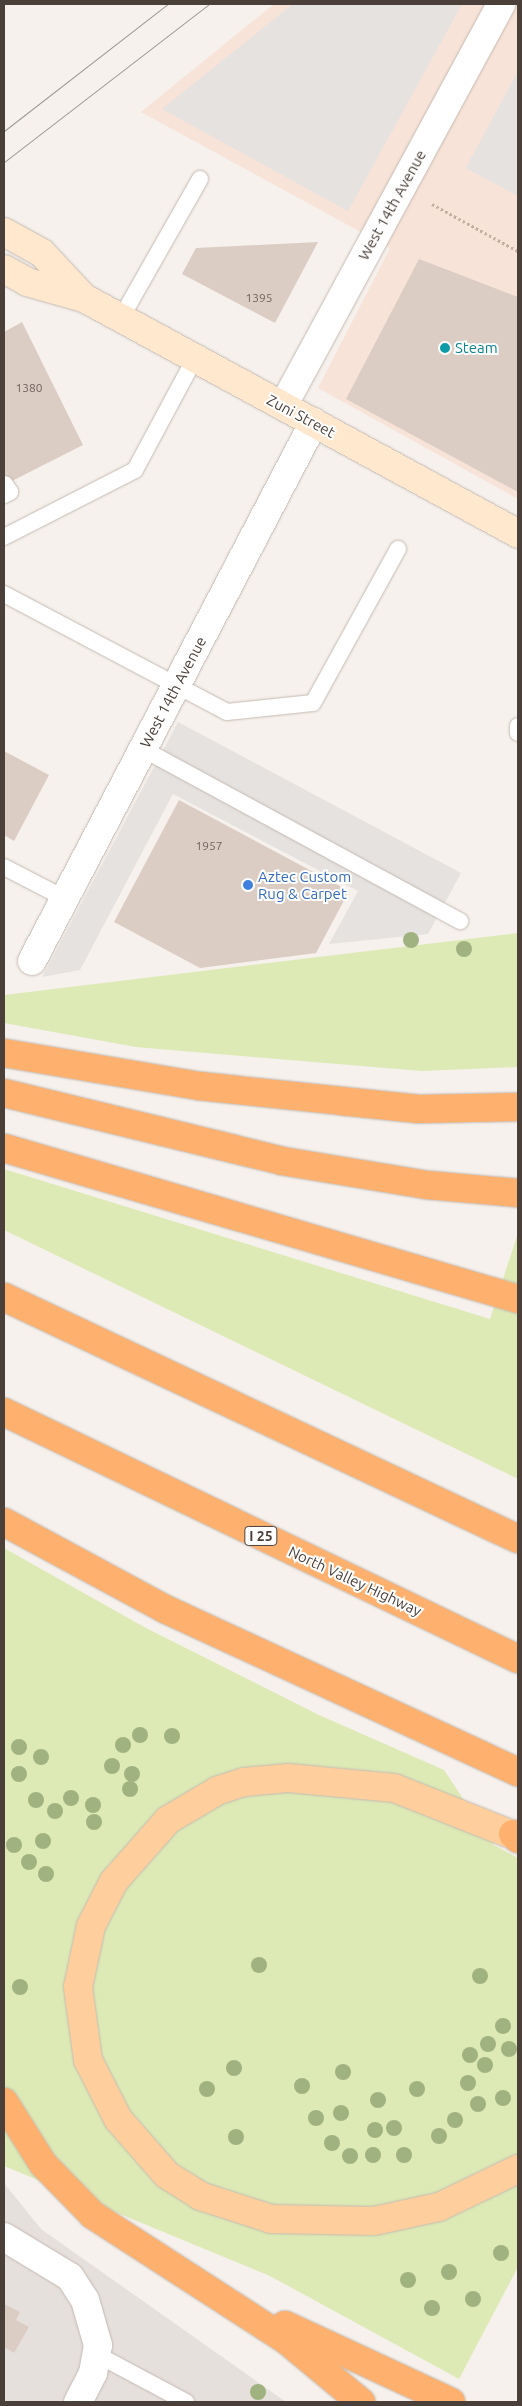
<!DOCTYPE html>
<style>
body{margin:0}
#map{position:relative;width:522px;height:2406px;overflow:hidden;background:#f6f1ec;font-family:Ubuntu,sans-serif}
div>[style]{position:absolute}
.commercial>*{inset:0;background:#f7e3d8}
.industrial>*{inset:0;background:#e6e0dd}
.green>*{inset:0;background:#ddeab5}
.parking>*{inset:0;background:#e5e2e0}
.building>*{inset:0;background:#dbcdc4}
.path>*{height:3px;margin-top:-1.5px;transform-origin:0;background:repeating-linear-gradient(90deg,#c4af9f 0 2.5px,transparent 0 5px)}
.roads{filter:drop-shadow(0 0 1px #c5b9b1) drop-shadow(0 0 1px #c5b9b1)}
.lane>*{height:16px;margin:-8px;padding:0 8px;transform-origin:8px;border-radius:8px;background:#fff}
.street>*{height:28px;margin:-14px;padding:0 14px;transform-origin:14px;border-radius:14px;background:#fff}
.secondary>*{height:28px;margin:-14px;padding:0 14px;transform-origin:14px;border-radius:14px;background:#ffe8cd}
.primary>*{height:28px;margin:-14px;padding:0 14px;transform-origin:14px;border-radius:14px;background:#fece9c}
.highway>*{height:28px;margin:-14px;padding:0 14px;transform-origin:14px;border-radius:14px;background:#feb16e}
.tram>*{height:1px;margin:-0.5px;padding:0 0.5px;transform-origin:0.5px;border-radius:0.5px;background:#9a9a9a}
.trees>*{width:16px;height:16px;margin:-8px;border-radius:50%;background:#a1b281}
.dots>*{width:14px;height:14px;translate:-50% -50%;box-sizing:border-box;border:2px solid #fff;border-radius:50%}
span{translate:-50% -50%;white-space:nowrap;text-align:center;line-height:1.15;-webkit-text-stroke:4px #fff;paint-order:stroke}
.number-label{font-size:12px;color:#6f635c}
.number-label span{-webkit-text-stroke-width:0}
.shield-label span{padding:1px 4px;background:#fff;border:1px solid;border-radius:4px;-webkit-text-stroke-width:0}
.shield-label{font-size:14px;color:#4b4039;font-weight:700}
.street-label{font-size:15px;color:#4b4039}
.culture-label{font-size:15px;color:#0d838f}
.left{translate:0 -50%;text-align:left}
.shop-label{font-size:15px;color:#366cbe}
.frame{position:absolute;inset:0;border:5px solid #4b4039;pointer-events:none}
</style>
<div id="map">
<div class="commercial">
<i style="clip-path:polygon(274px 4px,518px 4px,518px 499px,318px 388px,390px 248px,141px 112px)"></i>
</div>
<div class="industrial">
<i style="clip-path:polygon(4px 2183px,41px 2229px,286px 2402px,4px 2402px)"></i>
</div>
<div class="green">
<i style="clip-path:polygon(518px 933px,518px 1067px,422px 1071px,325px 1063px,136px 1047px,4px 1023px,4px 995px)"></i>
<i style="clip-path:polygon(4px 1169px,490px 1319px,518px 1233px,518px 1479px,4px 1230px)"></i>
<i style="clip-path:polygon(4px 1548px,144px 1627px,319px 1715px,444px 1770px,494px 1845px,518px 1858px,518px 2267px,459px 2379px,270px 2276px,4px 2166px)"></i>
</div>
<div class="parking">
<i style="clip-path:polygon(293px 4px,462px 4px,348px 211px,162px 109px)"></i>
<i style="clip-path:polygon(518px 71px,518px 196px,466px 168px)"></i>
<i style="clip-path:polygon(178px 722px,461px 873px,428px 934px,329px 944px,358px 891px,173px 794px,80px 970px,42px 977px)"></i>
</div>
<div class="building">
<i style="clip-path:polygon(318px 242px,275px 323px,182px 274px,196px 248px)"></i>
<i style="clip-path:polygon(419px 259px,518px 297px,518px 492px,346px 399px)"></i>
<i style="clip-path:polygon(22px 322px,83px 445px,4px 485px,4px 332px)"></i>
<i style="clip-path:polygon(4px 751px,49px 775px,14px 841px,4px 835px)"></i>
<i style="clip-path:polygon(179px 800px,349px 891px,316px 953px,200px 968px,114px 922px)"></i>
<i style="clip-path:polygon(4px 2304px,20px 2312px,16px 2320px,29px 2327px,14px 2353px,4px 2347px)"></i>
</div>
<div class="path">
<i style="left:432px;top:204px;width:98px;rotate:28.7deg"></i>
</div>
<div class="roads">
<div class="lane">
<i style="left:121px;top:318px;width:160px;rotate:-60.4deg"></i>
<i style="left:4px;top:495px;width:7px;rotate:-27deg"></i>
<i style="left:10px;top:492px;width:9px;rotate:-122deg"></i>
<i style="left:4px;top:537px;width:147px;rotate:-27.1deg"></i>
<i style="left:135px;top:470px;width:127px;rotate:-61.8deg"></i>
<i style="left:4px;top:594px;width:252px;rotate:27.9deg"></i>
<i style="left:227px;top:712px;width:86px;rotate:-6deg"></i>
<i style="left:313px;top:703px;width:176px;rotate:-61.1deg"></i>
<i style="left:518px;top:726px;width:7px;rotate:90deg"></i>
<i style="left:143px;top:749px;width:361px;rotate:28.5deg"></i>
<i style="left:4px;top:867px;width:70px;rotate:27.3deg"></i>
<i style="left:96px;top:2354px;width:102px;rotate:28.1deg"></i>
</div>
<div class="street">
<i style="left:283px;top:406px;width:457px;rotate:-61.5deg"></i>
<i style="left:32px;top:961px;width:608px;rotate:-62.38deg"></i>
<i style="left:4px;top:2237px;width:77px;rotate:31.2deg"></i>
<i style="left:70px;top:2277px;width:27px;rotate:57deg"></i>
<i style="left:85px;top:2300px;width:47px;rotate:73.9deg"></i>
<i style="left:98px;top:2345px;width:28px;rotate:100deg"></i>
<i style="left:93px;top:2373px;width:33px;rotate:117deg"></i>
</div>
<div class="secondary">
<i style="left:4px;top:232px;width:43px;rotate:28.9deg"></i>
<i style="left:42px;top:253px;width:62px;rotate:47deg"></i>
<i style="left:4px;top:269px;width:26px;rotate:29deg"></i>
<i style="left:27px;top:282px;width:59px;rotate:15.7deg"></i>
<i style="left:84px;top:298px;width:494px;rotate:28.5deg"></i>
</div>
<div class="primary">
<i style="left:518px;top:1837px;width:133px;rotate:-158.4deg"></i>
<i style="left:394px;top:1788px;width:106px;rotate:-174.6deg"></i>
<i style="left:288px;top:1778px;width:44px;rotate:174.8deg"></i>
<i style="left:244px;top:1782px;width:28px;rotate:162deg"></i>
<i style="left:217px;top:1791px;width:57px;rotate:149.4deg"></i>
<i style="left:168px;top:1820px;width:81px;rotate:131.5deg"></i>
<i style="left:114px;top:1881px;width:51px;rotate:117.1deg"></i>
<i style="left:91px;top:1926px;width:62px;rotate:102deg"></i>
<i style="left:78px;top:1987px;width:74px;rotate:82.2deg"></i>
<i style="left:88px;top:2060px;width:66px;rotate:63deg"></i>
<i style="left:118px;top:2119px;width:74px;rotate:48.8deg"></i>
<i style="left:167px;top:2175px;width:39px;rotate:32deg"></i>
<i style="left:200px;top:2196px;width:75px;rotate:17.9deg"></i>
<i style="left:271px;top:2219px;width:103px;rotate:1.1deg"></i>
<i style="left:374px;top:2221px;width:66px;rotate:-12.2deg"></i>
<i style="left:439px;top:2207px;width:88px;rotate:-25.7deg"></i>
</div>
<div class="highway">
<i style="left:4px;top:1053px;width:198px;rotate:9.6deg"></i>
<i style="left:199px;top:1086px;width:143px;rotate:6deg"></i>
<i style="left:341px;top:1101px;width:78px;rotate:5.9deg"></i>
<i style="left:419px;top:1109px;width:99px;rotate:-1.2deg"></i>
<i style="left:4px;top:1093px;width:286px;rotate:13.7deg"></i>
<i style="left:282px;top:1161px;width:147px;rotate:9.4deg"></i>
<i style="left:427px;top:1185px;width:91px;rotate:5deg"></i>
<i style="left:4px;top:1148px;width:536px;rotate:16.37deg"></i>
<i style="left:4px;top:1297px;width:568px;rotate:25.21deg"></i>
<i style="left:4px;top:1412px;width:570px;rotate:25.67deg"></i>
<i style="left:4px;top:1522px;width:183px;rotate:28.4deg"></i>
<i style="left:165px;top:1609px;width:389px;rotate:24.8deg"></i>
<i style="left:513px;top:1834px;width:7px;rotate:45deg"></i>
<i style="left:4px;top:2102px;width:73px;rotate:57.8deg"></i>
<i style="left:43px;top:2164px;width:71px;rotate:45.6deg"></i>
<i style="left:93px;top:2215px;width:229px;rotate:32.9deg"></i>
<i style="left:285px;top:2339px;width:99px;rotate:39.7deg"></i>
<i style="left:285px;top:2325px;width:183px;rotate:24.9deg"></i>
</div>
</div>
<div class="tram">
<i style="left:4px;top:131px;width:207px;rotate:-37.8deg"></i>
<i style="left:4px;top:162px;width:259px;rotate:-37.6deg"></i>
</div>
<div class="trees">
<i style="left:411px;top:940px"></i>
<i style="left:464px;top:949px"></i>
<i style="left:140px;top:1735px"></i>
<i style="left:172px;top:1736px"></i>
<i style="left:123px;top:1745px"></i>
<i style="left:19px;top:1747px"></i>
<i style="left:41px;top:1757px"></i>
<i style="left:112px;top:1766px"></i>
<i style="left:19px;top:1774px"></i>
<i style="left:132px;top:1774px"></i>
<i style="left:130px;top:1789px"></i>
<i style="left:71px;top:1798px"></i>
<i style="left:36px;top:1800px"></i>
<i style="left:93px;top:1805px"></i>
<i style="left:55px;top:1811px"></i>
<i style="left:94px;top:1822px"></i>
<i style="left:43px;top:1841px"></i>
<i style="left:14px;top:1845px"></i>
<i style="left:29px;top:1862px"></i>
<i style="left:46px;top:1874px"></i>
<i style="left:259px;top:1965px"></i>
<i style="left:480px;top:1976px"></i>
<i style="left:20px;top:1987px"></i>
<i style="left:503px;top:2026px"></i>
<i style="left:488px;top:2044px"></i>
<i style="left:509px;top:2049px"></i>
<i style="left:470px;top:2055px"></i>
<i style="left:485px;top:2065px"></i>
<i style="left:234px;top:2068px"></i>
<i style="left:343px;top:2072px"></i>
<i style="left:468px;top:2083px"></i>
<i style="left:302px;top:2086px"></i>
<i style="left:207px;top:2089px"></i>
<i style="left:417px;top:2089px"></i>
<i style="left:503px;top:2098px"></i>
<i style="left:378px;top:2100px"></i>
<i style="left:478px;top:2104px"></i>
<i style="left:341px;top:2113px"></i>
<i style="left:316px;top:2118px"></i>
<i style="left:455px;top:2120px"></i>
<i style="left:394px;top:2128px"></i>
<i style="left:375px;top:2130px"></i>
<i style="left:439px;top:2136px"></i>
<i style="left:236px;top:2137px"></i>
<i style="left:332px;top:2143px"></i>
<i style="left:373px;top:2155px"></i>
<i style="left:404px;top:2155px"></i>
<i style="left:350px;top:2156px"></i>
<i style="left:501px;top:2253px"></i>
<i style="left:449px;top:2272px"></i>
<i style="left:408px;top:2280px"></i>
<i style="left:473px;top:2299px"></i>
<i style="left:432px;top:2308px"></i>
<i style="left:258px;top:2392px"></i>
</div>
<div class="dots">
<i style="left:445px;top:348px;background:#0f9aa8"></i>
<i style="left:248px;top:885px;background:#3f7fe0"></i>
</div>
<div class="number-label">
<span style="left:259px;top:298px">1395</span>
<span style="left:29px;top:388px">1380</span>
<span style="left:209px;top:846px">1957</span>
</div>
<div class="shield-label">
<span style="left:261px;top:1536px">I 25</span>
</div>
<div class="street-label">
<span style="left:392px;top:205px;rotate:-61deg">West 14th Avenue</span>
<span style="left:301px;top:416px;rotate:28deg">Zuni Street</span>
<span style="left:173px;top:692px;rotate:-62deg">West 14th Avenue</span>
<span style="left:355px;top:1581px;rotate:25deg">North Valley Highway</span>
</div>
<div class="culture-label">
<span class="left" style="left:455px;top:348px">Steam</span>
</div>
<div class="shop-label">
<span class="left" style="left:258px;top:885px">Aztec Custom<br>Rug &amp; Carpet</span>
</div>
<div class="frame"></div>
</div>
